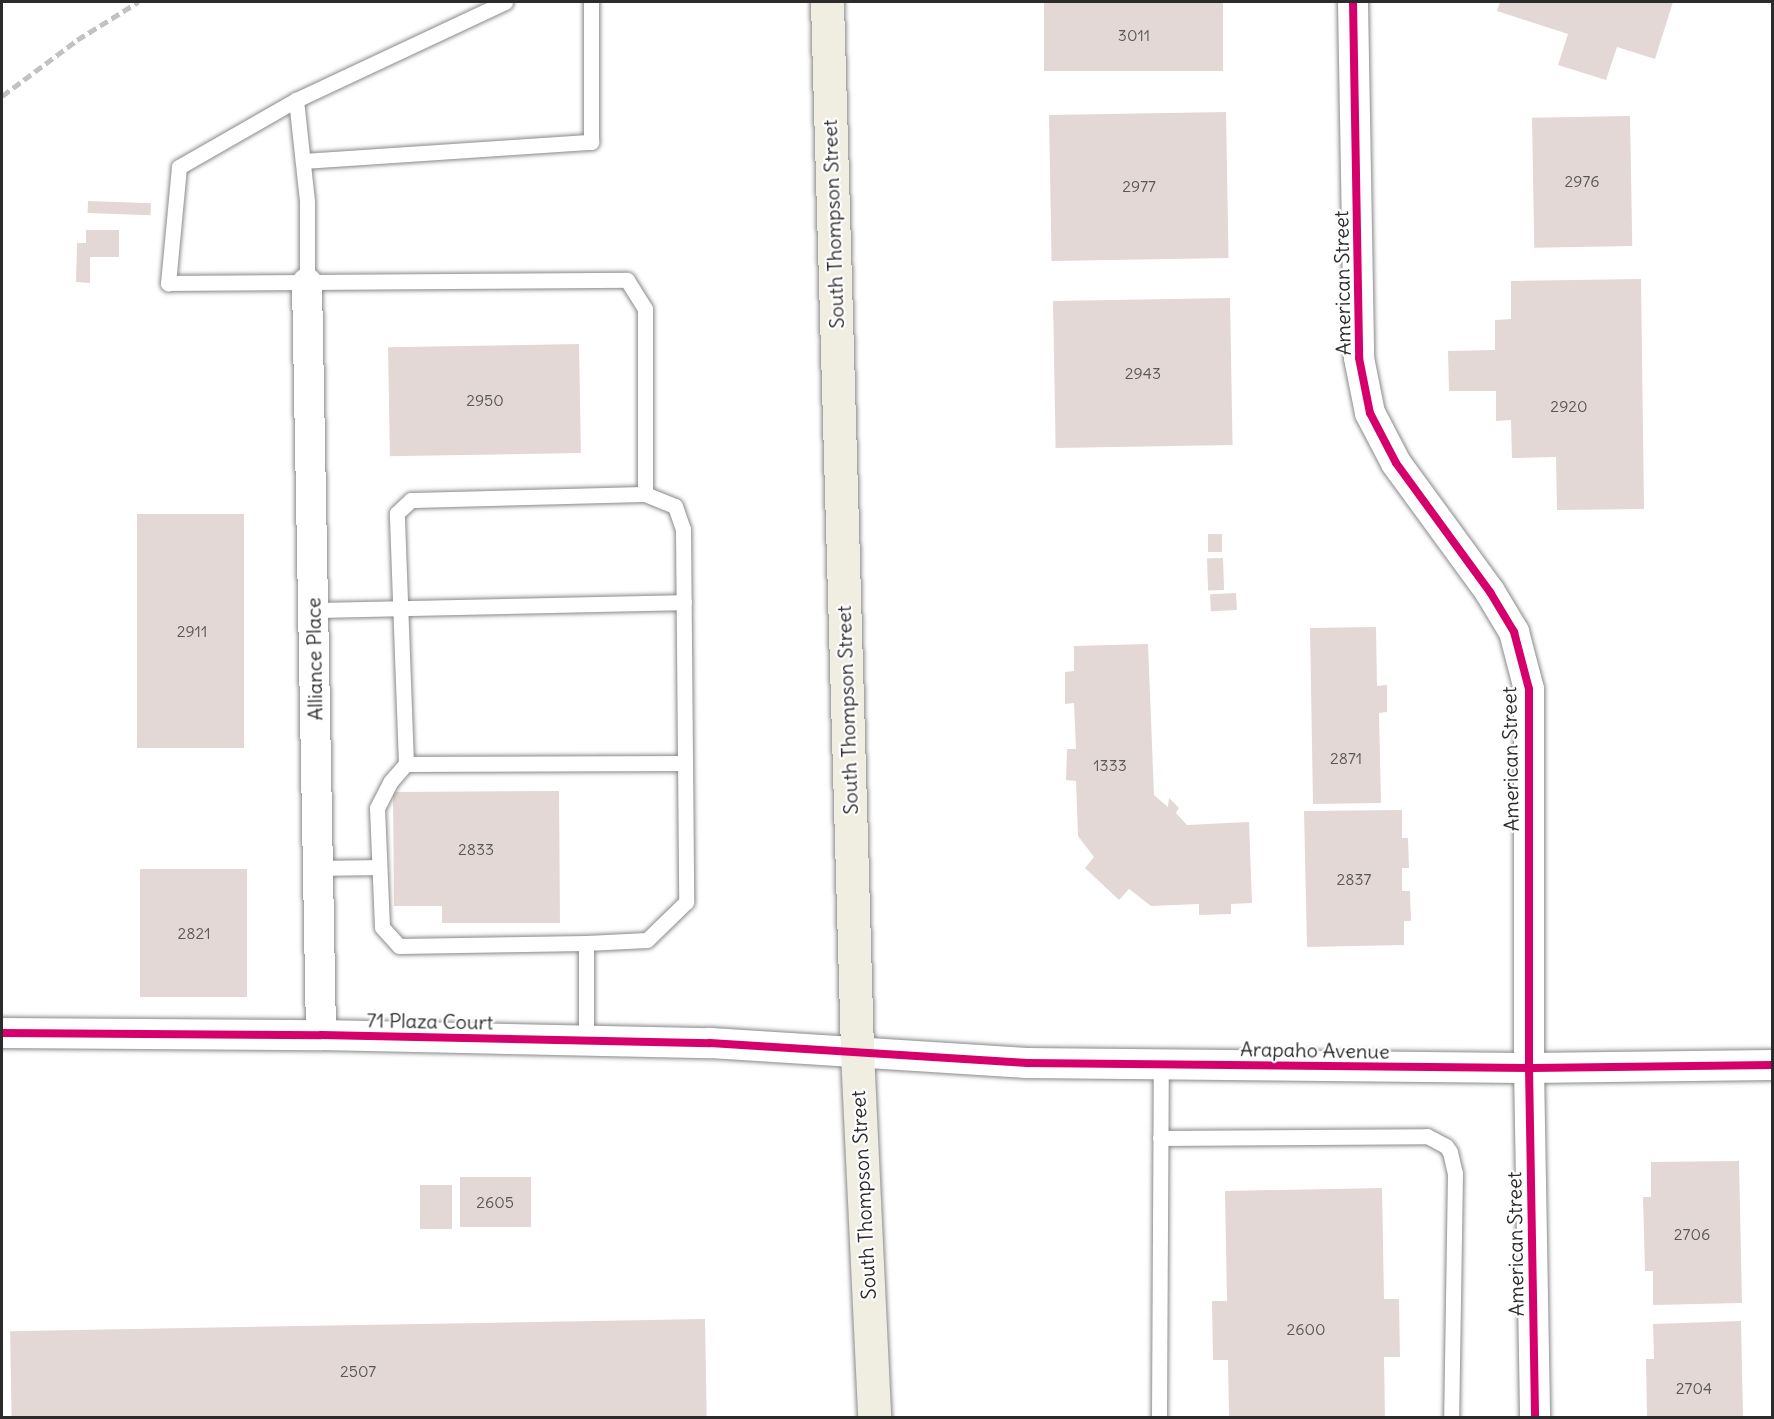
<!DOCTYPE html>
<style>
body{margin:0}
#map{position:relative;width:1774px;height:1419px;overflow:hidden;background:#fff;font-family:Delius,sans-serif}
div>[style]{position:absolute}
.building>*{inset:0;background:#e3d8d6;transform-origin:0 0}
.roads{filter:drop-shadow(0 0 2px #8a8a8a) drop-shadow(0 0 2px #8a8a8a)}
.lane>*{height:15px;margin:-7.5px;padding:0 7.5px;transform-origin:7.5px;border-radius:7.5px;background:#fff}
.street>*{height:30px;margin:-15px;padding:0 15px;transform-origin:15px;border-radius:15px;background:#fff}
.highway>*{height:33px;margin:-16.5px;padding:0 16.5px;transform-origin:16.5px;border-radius:16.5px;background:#f0ede1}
.rail>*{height:4.5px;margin-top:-2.25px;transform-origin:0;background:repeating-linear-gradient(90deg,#c2c2c2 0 9px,transparent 0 13.5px)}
.cycleway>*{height:8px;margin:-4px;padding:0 4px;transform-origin:4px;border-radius:4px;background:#d6006c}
span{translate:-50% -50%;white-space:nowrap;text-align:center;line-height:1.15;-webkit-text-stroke:4.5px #fff;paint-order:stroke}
.number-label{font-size:16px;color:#595656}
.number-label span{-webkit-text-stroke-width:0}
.street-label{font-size:20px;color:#2b2b2b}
.frame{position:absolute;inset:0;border:3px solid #2b2b2b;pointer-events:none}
</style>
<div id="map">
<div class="building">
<i style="left:1044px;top:2px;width:179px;height:69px"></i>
<i style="clip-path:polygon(1500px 2px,1673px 2px,1655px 59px,1617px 47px,1606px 80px,1558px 65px,1568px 34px,1497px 11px)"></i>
<i style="left:1226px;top:112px;width:146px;height:177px;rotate:89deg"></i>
<i style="left:1630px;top:116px;width:130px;height:98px;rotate:89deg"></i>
<i style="left:88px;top:201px;width:63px;height:12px;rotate:2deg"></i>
<i style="clip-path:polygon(86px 230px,119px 230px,119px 257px,90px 257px,90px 283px,76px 282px,77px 243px,86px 243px)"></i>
<i style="clip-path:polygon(1641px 279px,1644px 509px,1557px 510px,1556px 457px,1512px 458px,1511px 420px,1496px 421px,1496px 391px,1449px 391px,1448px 351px,1495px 350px,1495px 320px,1511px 319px,1511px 281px)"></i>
<i style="left:1230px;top:298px;width:147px;height:177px;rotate:89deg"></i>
<i style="left:579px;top:344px;width:109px;height:191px;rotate:89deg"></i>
<i style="left:244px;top:514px;width:234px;height:107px;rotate:90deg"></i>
<i style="left:1208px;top:534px;width:14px;height:18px"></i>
<i style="left:1223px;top:558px;width:32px;height:16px;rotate:88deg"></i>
<i style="left:1236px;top:593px;width:17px;height:26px;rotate:87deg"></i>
<i style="clip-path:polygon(1376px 627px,1377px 686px,1387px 685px,1387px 712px,1379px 713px,1381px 803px,1313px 804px,1310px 628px)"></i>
<i style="clip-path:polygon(1148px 644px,1154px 795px,1168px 807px,1169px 798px,1179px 808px,1176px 813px,1187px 825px,1249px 822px,1252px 903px,1231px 904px,1231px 914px,1199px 915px,1199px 904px,1151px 906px,1129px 889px,1119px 900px,1085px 868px,1094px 857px,1078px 836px,1076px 781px,1066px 780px,1067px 749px,1076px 749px,1074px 703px,1065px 704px,1065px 672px,1074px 671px,1074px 646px)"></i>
<i style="clip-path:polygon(559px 791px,560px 923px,442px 923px,442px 906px,394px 906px,393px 792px)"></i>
<i style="clip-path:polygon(1402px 810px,1402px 838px,1408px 838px,1409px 868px,1402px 868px,1402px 891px,1410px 891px,1411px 921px,1404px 921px,1404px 945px,1307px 947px,1304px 811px)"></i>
<i style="left:140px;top:869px;width:107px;height:128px"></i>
<i style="clip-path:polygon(1739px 1161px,1742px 1303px,1653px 1305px,1653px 1271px,1645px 1271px,1643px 1197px,1651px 1197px,1651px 1162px)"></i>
<i style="left:531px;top:1177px;width:50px;height:71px;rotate:90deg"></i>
<i style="left:420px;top:1185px;width:32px;height:44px"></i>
<i style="clip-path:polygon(1382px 1188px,1384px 1299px,1399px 1299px,1400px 1357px,1384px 1357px,1385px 1418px,1229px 1418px,1228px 1360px,1213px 1360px,1212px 1301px,1227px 1301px,1225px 1191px)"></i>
<i style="left:705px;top:1319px;width:99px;height:695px;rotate:89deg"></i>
<i style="clip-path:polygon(1741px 1321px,1743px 1418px,1647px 1418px,1646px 1359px,1654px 1359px,1653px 1324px)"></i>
</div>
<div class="roads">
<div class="lane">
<i style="left:296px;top:100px;width:135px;rotate:150.2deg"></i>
<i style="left:179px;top:167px;width:117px;rotate:95.4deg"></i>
<i style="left:168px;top:283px;width:459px;rotate:-0.4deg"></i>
<i style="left:627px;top:280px;width:34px;rotate:58deg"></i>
<i style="left:645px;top:309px;width:185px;rotate:90deg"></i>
<i style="left:645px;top:494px;width:32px;rotate:22deg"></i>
<i style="left:675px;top:506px;width:24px;rotate:71deg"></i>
<i style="left:683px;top:529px;width:373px;rotate:89.5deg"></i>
<i style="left:686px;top:902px;width:54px;rotate:135.7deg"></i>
<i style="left:647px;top:940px;width:61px;rotate:177.2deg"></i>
<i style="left:586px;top:943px;width:98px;rotate:90deg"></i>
<i style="left:303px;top:161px;width:289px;rotate:-3.8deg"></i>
<i style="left:591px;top:142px;width:140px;rotate:-90deg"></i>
<i style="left:307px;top:283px;width:82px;rotate:-90deg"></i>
<i style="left:307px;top:201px;width:102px;rotate:-96.2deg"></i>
<i style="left:296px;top:100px;width:231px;rotate:-25.1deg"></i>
<i style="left:313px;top:610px;width:371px;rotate:-1.2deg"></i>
<i style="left:406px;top:764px;width:279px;rotate:-0.2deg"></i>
<i style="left:318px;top:868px;width:61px;rotate:-0.9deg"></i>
<i style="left:586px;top:943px;width:187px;rotate:179.1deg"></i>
<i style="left:399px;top:946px;width:25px;rotate:-132deg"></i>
<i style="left:382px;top:927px;width:119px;rotate:-92.4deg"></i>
<i style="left:377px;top:808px;width:30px;rotate:-63deg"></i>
<i style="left:391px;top:781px;width:23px;rotate:-49deg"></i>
<i style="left:406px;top:764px;width:251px;rotate:-92.1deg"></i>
<i style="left:397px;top:513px;width:19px;rotate:-43deg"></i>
<i style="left:411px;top:500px;width:234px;rotate:-1.5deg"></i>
<i style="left:1160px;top:1138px;width:267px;rotate:-0.4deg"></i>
<i style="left:1427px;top:1136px;width:21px;rotate:28deg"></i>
<i style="left:1446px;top:1146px;width:7px;rotate:56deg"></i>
<i style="left:1450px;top:1152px;width:22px;rotate:77deg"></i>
<i style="left:1455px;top:1173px;width:245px;rotate:90.9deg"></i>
<i style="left:1159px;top:1418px;width:353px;rotate:-89.7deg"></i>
</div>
<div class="street">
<i style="left:1353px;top:2px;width:356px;rotate:89deg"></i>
<i style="left:1359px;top:358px;width:56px;rotate:78.7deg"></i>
<i style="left:1370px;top:413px;width:56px;rotate:62.5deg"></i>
<i style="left:1396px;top:463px;width:160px;rotate:53.9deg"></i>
<i style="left:1490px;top:592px;width:47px;rotate:59deg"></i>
<i style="left:1514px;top:632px;width:59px;rotate:75.3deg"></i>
<i style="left:1529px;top:689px;width:379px;rotate:90deg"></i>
<i style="left:1529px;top:1068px;width:350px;rotate:89deg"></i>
<i style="left:307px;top:283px;width:752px;rotate:88.93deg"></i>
<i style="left:2px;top:1033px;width:319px;rotate:0.4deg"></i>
<i style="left:321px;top:1035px;width:389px;rotate:1.2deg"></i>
<i style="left:710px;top:1043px;width:318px;rotate:3.6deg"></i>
<i style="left:1027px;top:1063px;width:502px;rotate:0.57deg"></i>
<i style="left:1529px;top:1068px;width:243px;rotate:-0.7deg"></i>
</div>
<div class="highway">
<i style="left:827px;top:2px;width:1050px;rotate:88.36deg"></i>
<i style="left:857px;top:1052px;width:366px;rotate:87.3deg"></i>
</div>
</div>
<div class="rail">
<i style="left:2px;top:96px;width:94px;rotate:-36.7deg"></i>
<i style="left:77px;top:40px;width:72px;rotate:-31.9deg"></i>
</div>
<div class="cycleway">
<i style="left:1353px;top:2px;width:356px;rotate:89deg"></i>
<i style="left:1359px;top:358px;width:56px;rotate:78.7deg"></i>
<i style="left:1370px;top:413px;width:56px;rotate:62.5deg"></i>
<i style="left:1396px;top:463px;width:160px;rotate:53.9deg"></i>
<i style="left:1490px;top:592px;width:47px;rotate:59deg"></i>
<i style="left:1514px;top:632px;width:59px;rotate:75.3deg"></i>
<i style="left:1529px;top:689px;width:379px;rotate:90deg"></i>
<i style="left:1529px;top:1068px;width:350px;rotate:89deg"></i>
<i style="left:2px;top:1033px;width:319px;rotate:0.4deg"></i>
<i style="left:321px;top:1035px;width:389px;rotate:1.2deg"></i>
<i style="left:710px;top:1043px;width:318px;rotate:3.6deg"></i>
<i style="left:1027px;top:1063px;width:502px;rotate:0.57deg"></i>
<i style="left:1529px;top:1068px;width:243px;rotate:-0.7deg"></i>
</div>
<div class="number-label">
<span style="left:1134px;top:35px">3011</span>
<span style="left:1582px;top:181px">2976</span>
<span style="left:1139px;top:186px">2977</span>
<span style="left:1143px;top:373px">2943</span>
<span style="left:485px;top:400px">2950</span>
<span style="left:1569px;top:406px">2920</span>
<span style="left:192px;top:631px">2911</span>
<span style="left:1346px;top:758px">2871</span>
<span style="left:1110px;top:765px">1333</span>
<span style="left:476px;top:849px">2833</span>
<span style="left:1354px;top:879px">2837</span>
<span style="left:194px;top:933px">2821</span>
<span style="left:495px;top:1202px">2605</span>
<span style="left:1692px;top:1234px">2706</span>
<span style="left:1306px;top:1329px">2600</span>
<span style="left:358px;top:1371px">2507</span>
<span style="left:1694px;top:1388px">2704</span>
</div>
<div class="street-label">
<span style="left:833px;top:224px;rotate:-92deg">South Thompson Street</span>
<span style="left:1342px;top:283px;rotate:-91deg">American Street</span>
<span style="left:314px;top:659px;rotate:-91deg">Alliance Place</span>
<span style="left:847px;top:710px;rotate:-92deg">South Thompson Street</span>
<span style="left:1510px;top:759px;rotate:-91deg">American Street</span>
<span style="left:430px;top:1021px;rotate:1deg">71 Plaza Court</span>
<span style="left:1315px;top:1050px;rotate:1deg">Arapaho Avenue</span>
<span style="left:863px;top:1195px;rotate:-93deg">South Thompson Street</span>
<span style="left:1515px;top:1244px;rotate:-91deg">American Street</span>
</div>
<div class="frame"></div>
</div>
